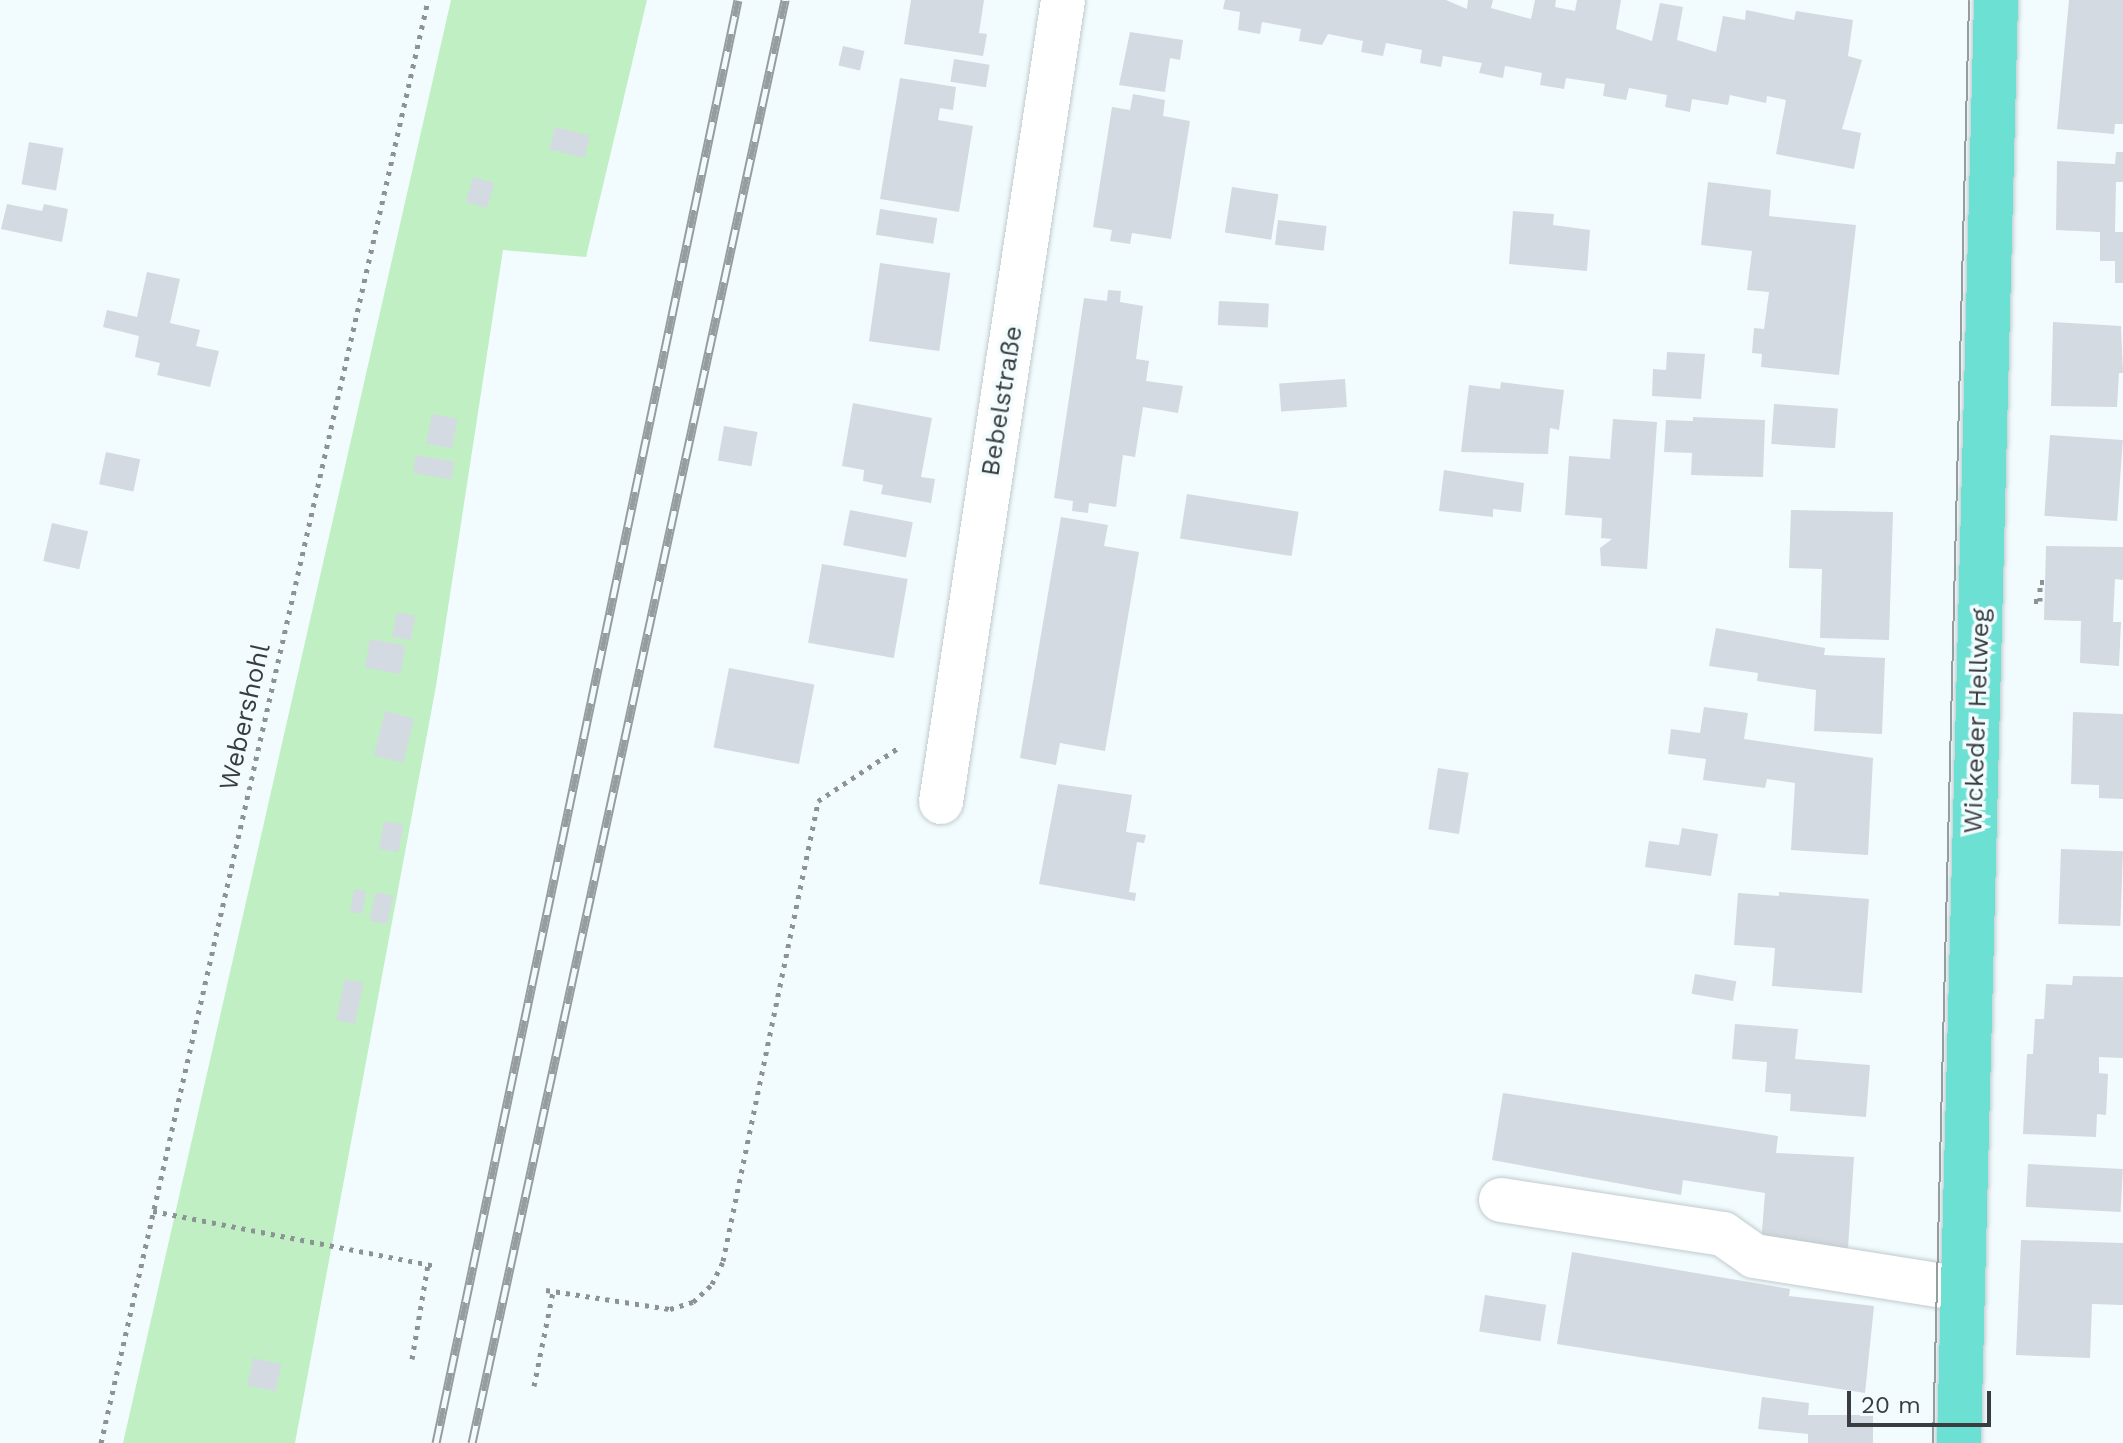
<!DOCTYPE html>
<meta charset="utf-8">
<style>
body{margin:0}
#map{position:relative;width:2123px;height:1443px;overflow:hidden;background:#f2fcfe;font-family:"Work Sans",sans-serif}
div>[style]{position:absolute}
.green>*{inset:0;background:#c0efc3}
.building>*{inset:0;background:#d3dae1;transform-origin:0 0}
.path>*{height:5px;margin-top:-2.5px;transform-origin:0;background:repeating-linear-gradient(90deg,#8c9395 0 4px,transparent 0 10px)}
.roads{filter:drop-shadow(0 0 2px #c0cbce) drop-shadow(0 0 2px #c0cbce)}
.minor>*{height:44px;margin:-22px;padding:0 22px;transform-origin:22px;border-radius:22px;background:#fff}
.major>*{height:44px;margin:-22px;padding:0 22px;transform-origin:22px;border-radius:22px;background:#6be0d3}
.tram>*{height:2px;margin:-1px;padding:0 1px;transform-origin:1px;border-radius:1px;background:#969d9f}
.rail>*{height:9px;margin-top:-4.5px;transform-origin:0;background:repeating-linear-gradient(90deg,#f2fcfe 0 18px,#969d9f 0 36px);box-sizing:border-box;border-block:2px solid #969d9f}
span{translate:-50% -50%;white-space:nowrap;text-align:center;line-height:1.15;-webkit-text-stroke:7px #f2fcfe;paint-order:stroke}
.street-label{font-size:26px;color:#393d3f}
.scale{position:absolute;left:1847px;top:1391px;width:144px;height:36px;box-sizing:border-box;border:4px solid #393d3f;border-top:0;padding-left:10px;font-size:24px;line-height:28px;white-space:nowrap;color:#393d3f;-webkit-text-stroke:6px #f2fcfe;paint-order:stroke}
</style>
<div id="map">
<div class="green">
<i style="clip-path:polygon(451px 0,647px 0,586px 257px,503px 250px,436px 686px,295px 1443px,123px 1443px)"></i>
</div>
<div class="building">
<i style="clip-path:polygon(911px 0,984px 0,979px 33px,987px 34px,983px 56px,904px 44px)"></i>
<i style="clip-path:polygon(1225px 0,1446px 0,1467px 9px,1468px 0,1493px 0,1491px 8px,1531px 19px,1535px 0,1556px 0,1555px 7px,1575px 11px,1577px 0,1621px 0,1616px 29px,1652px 41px,1660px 3px,1683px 7px,1677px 40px,1716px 52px,1723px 16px,1745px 20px,1746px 10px,1794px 20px,1796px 11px,1853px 20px,1848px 56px,1862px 60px,1842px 129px,1861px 133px,1854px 169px,1776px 154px,1786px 100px,1767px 96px,1766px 103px,1730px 95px,1728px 105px,1692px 99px,1690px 112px,1665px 107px,1667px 95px,1629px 88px,1626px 100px,1603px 96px,1605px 84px,1566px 78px,1564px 89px,1540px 85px,1542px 73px,1505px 66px,1503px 78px,1479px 73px,1482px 63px,1443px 56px,1441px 67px,1420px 63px,1422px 50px,1386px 43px,1383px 56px,1361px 52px,1363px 41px,1328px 34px,1322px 45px,1299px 41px,1301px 29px,1262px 22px,1260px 34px,1238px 30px,1240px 12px,1223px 9px)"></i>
<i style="clip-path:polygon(2069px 0,2123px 0,2123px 124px,2115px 124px,2114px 134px,2057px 129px)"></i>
<i style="clip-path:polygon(1130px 32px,1183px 40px,1180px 60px,1170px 58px,1165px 92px,1119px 85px)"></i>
<i style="left:843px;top:46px;width:22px;height:20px;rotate:13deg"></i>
<i style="left:954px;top:59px;width:36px;height:23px;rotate:9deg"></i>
<i style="clip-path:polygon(900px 78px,956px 87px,953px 110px,940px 108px,938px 120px,973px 126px,959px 212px,880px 199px)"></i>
<i style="clip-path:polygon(1133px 94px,1165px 100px,1163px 116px,1190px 121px,1171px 239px,1132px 233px,1130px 244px,1110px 241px,1112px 230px,1093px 227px,1112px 107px,1130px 110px)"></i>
<i style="left:555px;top:127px;width:36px;height:23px;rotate:14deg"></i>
<i style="left:29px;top:142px;width:35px;height:43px;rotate:10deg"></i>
<i style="clip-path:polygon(2116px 152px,2123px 152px,2123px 182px,2116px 182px,2115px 232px,2123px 232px,2123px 283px,2115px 283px,2115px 261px,2100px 261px,2100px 232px,2056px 230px,2057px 161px,2115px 164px)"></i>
<i style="left:473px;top:177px;width:22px;height:26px;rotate:16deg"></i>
<i style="clip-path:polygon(1708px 182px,1771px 190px,1769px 216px,1856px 225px,1839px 375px,1761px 367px,1762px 354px,1752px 353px,1754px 328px,1764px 329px,1769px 292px,1747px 290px,1752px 251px,1701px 245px)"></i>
<i style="left:1232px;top:187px;width:47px;height:46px;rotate:9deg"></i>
<i style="clip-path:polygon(7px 204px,42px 211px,44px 204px,68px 209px,62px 242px,1px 229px)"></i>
<i style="left:880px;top:209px;width:58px;height:26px;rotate:9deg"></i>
<i style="clip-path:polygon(1513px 211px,1554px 214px,1553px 225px,1590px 230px,1587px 271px,1509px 264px)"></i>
<i style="left:1278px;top:220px;width:49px;height:25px;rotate:7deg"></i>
<i style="left:880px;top:263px;width:71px;height:79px;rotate:8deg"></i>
<i style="clip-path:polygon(147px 272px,180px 279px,170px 323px,200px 330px,196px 346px,219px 351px,210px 387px,157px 375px,160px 363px,135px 357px,139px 336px,103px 327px,107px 310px,137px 317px)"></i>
<i style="clip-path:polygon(1108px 290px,1121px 291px,1120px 302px,1143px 306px,1136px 359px,1149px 361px,1146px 381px,1183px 386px,1178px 413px,1143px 407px,1135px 457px,1123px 455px,1116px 507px,1089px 503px,1088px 513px,1072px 511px,1073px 501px,1054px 498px,1084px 298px,1107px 301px)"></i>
<i style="left:1219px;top:301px;width:50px;height:24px;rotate:3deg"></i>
<i style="clip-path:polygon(2053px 322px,2121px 326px,2123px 373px,2119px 373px,2117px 407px,2051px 406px)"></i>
<i style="clip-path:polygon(1667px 352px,1705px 354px,1701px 399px,1652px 396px,1653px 369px,1666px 370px)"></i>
<i style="left:1345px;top:379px;width:28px;height:66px;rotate:86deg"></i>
<i style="clip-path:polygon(1501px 382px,1564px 390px,1559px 430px,1550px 428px,1548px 454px,1461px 452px,1469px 385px,1500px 389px)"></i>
<i style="clip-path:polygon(853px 403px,932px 418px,921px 477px,935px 479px,931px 503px,881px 494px,883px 485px,863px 481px,864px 470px,842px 466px)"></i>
<i style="left:1774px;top:404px;width:64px;height:40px;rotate:4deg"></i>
<i style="left:432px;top:414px;width:26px;height:30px;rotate:11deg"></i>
<i style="clip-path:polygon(1693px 417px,1765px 420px,1763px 477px,1691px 475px,1692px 453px,1664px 452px,1666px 420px,1693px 421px)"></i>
<i style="clip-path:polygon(1613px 419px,1657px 422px,1647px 569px,1601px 566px,1600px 548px,1612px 539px,1601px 538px,1602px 518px,1565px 515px,1569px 456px,1610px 459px)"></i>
<i style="left:724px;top:426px;width:34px;height:35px;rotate:10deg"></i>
<i style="left:2050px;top:435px;width:73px;height:81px;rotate:4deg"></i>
<i style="left:106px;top:452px;width:35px;height:33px;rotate:12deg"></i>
<i style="left:416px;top:455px;width:39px;height:18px;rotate:10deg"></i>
<i style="clip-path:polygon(1444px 470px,1524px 483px,1521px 512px,1493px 509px,1493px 517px,1439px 511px)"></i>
<i style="left:1187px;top:494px;width:113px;height:45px;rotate:9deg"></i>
<i style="left:850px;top:510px;width:64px;height:36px;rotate:11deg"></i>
<i style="clip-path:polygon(1791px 510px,1893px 512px,1889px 640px,1820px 638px,1822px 569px,1789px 568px)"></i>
<i style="clip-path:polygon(1061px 517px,1108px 525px,1104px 546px,1139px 552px,1105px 751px,1060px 743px,1056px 765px,1020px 758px)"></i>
<i style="left:52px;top:523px;width:37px;height:39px;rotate:13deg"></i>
<i style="clip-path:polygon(2046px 546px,2123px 547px,2123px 580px,2115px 579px,2113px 622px,2121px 622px,2119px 666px,2080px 663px,2081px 621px,2044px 620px)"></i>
<i style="left:822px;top:564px;width:87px;height:80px;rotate:10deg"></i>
<i style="left:397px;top:612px;width:19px;height:25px;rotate:12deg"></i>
<i style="clip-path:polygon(1716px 628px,1825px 648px,1824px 655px,1885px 658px,1882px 734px,1814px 731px,1816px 690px,1757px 681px,1758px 673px,1709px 666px)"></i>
<i style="left:370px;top:639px;width:36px;height:29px;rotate:10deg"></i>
<i style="left:729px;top:668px;width:87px;height:81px;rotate:11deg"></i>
<i style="clip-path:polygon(1704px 707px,1748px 713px,1744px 739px,1873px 758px,1868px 855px,1791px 850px,1795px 783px,1767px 779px,1765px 788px,1703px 780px,1706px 759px,1668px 754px,1671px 729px,1700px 733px)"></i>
<i style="left:385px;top:711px;width:30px;height:46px;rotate:14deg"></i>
<i style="clip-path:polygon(2073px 712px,2123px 714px,2123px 799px,2099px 798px,2099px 785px,2071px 784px)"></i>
<i style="left:1438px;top:768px;width:31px;height:62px;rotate:9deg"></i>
<i style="clip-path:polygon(1058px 784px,1132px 795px,1126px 832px,1146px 835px,1144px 843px,1137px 842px,1129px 892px,1136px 893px,1135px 901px,1039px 884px)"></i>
<i style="left:384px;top:821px;width:20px;height:28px;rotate:11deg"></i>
<i style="clip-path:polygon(1682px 828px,1718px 834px,1711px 876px,1645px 867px,1649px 841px,1679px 845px)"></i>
<i style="left:2061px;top:849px;width:62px;height:75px;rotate:2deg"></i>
<i style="left:354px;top:889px;width:12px;height:23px;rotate:9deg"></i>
<i style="left:376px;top:892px;width:18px;height:29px;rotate:13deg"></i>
<i style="clip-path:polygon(1779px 892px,1869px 899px,1862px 993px,1772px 986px,1775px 948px,1734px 945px,1738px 893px,1779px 896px)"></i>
<i style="left:1695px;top:974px;width:42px;height:20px;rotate:10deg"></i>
<i style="clip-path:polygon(2073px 976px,2123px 977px,2123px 1058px,2099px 1057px,2099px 1073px,2108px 1074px,2106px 1115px,2097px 1114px,2096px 1137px,2023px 1134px,2027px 1054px,2033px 1054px,2035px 1019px,2044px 1019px,2046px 984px,2072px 985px)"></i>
<i style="left:345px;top:979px;width:19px;height:42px;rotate:12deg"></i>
<i style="clip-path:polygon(1735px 1024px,1798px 1029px,1795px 1059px,1870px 1065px,1866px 1117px,1790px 1111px,1791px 1094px,1765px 1092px,1767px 1062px,1732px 1059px)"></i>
<i style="clip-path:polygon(1503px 1093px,1778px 1136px,1776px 1153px,1854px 1157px,1848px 1248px,1761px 1244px,1765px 1193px,1683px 1180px,1681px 1195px,1492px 1160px)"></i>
<i style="left:2028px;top:1164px;width:95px;height:43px;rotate:3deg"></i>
<i style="clip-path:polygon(2021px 1240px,2123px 1243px,2123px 1305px,2092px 1304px,2090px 1358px,2016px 1355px)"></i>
<i style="clip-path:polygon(1572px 1252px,1790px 1289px,1789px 1296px,1874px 1306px,1865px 1393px,1557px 1344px)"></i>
<i style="left:1485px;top:1295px;width:62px;height:37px;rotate:9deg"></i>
<i style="left:253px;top:1358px;width:29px;height:28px;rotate:12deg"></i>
<i style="clip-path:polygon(1762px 1397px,1809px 1403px,1808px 1415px,1873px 1415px,1873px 1443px,1808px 1443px,1808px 1434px,1758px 1429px)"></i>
</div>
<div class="path">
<i style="left:2034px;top:601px;width:6px"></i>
<i style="left:2040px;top:601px;width:19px;rotate:-90deg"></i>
<i style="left:2040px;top:582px;width:6px"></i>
<i style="left:153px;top:1211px;width:289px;rotate:11deg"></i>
<i style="left:546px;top:1290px;width:125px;rotate:8.7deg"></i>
<i style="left:670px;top:1309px;width:24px;rotate:-17deg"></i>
<i style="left:693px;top:1302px;width:26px;rotate:-43deg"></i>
<i style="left:712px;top:1284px;width:25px;rotate:-64deg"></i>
<i style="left:723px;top:1261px;width:470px;rotate:-78.3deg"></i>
<i style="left:818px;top:801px;width:100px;rotate:-33.5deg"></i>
<i style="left:412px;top:1359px;width:96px;rotate:-80.4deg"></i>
<i style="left:534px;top:1386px;width:96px;rotate:-78.6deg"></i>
<i style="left:101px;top:1443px;width:1480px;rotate:-77.23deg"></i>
</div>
<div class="roads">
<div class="minor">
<i style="left:941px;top:802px;width:811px;rotate:-81.35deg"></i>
<i style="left:1501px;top:1200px;width:225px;rotate:8.7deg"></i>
<i style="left:1723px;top:1234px;width:38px;rotate:35deg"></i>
<i style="left:1754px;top:1256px;width:211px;rotate:9deg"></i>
</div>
<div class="major">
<i style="left:1959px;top:1443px;width:1443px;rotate:-88.53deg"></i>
</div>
</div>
<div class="tram">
<i style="left:1933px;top:1443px;width:1443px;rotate:-88.57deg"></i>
</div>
<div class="rail">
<i style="left:436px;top:1443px;width:1474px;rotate:-78.18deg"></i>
<i style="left:472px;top:1443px;width:1477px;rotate:-77.76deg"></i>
</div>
<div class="street-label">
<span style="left:1002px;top:401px;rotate:-81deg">Bebelstraße</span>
<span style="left:245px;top:717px;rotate:-77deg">Webershohl</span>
<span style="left:1977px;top:721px;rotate:-88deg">Wickeder Hellweg</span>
</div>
<div class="scale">20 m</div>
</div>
